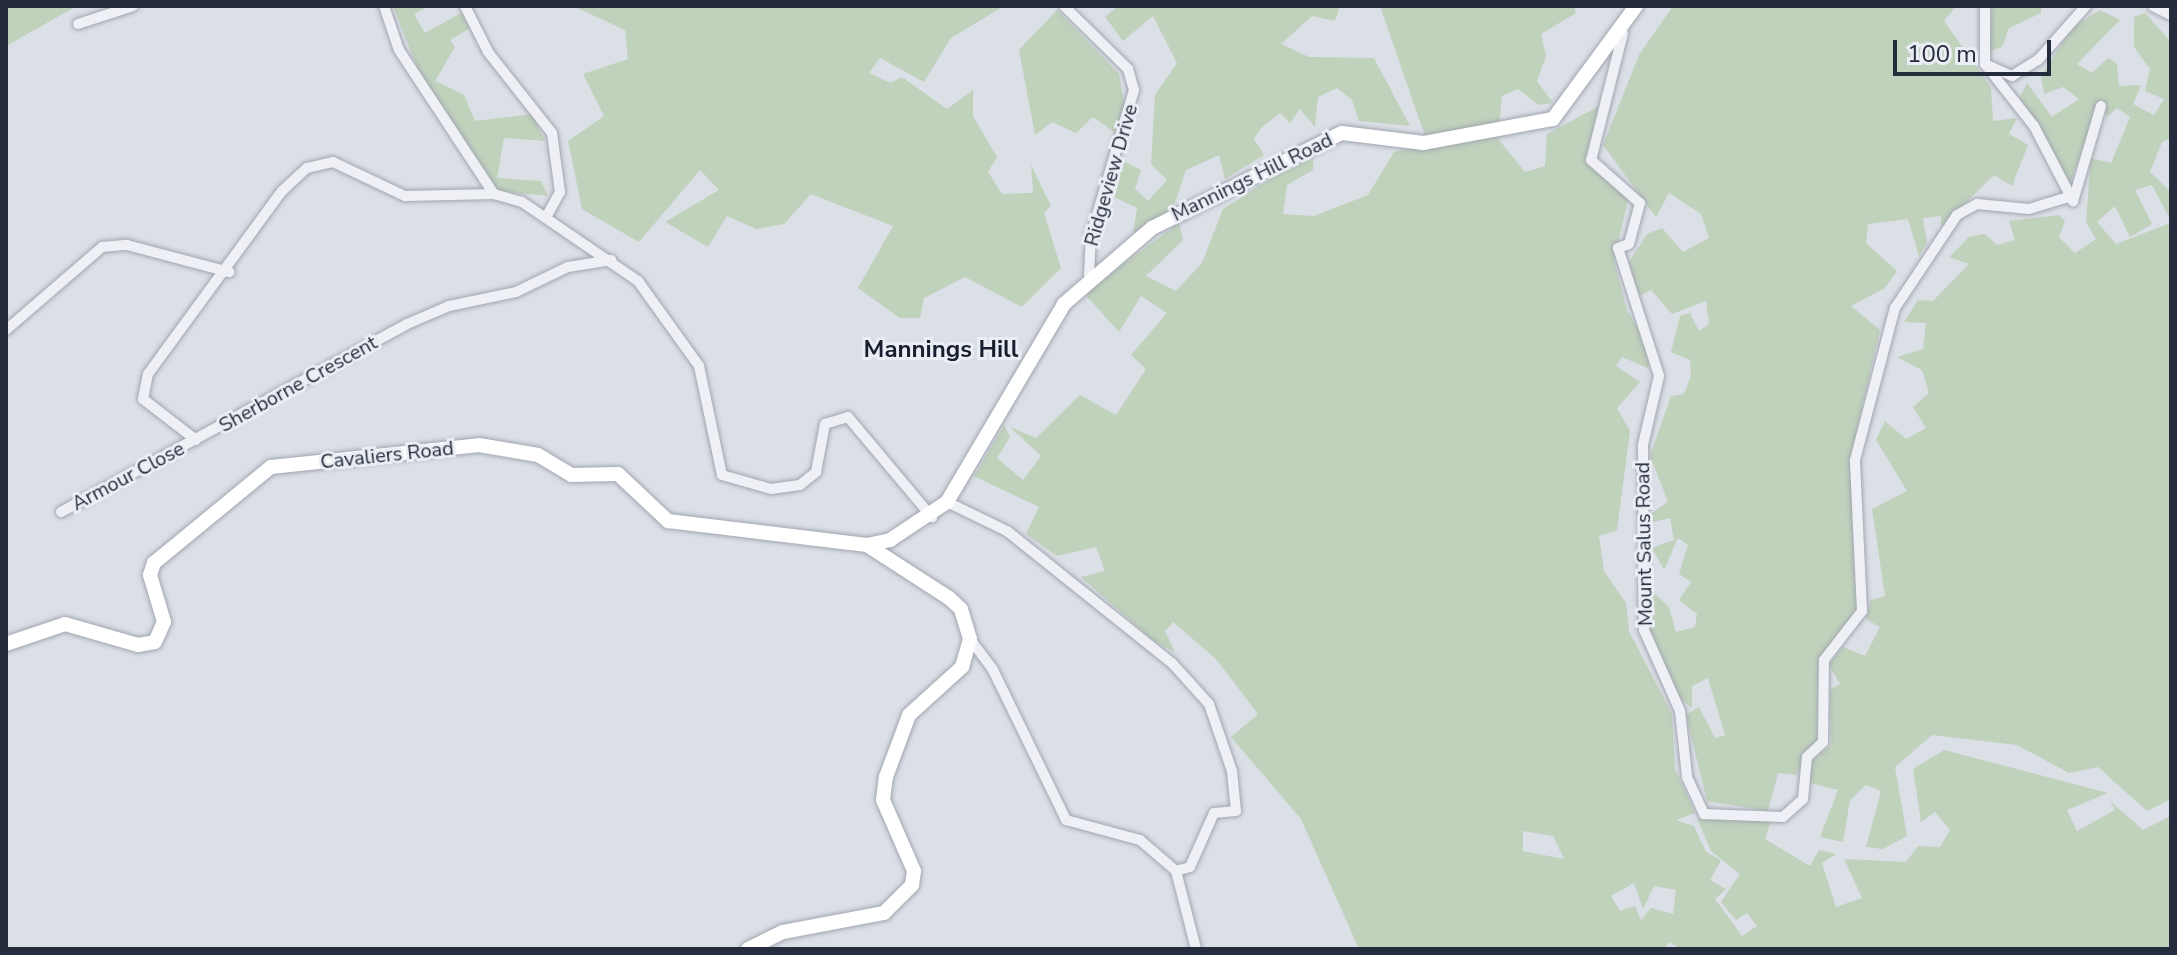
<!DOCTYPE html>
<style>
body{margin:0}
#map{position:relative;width:2177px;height:955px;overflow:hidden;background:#dbdfe6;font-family:"Nunito Sans",sans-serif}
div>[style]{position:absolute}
.green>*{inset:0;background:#c0d1bc}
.roads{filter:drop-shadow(0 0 2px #a1a6b0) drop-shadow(0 0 2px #a1a6b0)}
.street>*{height:10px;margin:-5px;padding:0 5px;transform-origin:5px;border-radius:5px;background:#eef0f5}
.secondary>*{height:14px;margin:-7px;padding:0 7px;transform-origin:7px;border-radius:7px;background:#fff}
span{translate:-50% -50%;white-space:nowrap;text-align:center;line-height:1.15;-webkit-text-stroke:6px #eaeef4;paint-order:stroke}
.street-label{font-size:20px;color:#252c3d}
.quarter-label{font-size:24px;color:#171e2d;font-weight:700}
.frame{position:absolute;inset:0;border:8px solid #252c3d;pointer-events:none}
.scale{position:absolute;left:1893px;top:40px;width:158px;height:36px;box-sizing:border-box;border:4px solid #252c3d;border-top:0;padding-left:10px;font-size:24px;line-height:28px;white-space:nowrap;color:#252c3d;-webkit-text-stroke:6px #eaeef4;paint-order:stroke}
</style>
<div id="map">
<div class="green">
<i style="clip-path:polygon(6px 6px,77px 6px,6px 46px)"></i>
<i style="clip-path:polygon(393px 6px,429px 6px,414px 14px,425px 33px,461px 13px,470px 28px,450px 40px,455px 47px,435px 81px,464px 95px,475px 121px,532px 114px,545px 141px,504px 138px,497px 178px,541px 181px,548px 196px,498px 191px,417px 67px)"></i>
<i style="clip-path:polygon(573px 6px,1004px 6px,951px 38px,924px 82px,880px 58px,869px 73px,890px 83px,902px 77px,947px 109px,973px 90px,973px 116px,997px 157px,988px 172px,1002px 194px,1033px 193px,1031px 165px,1051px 206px,1044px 213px,1061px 268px,1022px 307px,965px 277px,924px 298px,920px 318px,900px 318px,858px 288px,893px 226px,811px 194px,784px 224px,756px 229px,727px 216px,708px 247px,665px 222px,719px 190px,700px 170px,639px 242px,582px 209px,568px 141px,604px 116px,583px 74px,628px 59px,625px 30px)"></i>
<i style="clip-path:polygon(1118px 6px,1340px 6px,1335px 21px,1312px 16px,1281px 44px,1309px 57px,1374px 58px,1410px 126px,1359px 121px,1352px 100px,1337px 88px,1318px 97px,1315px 127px,1300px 109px,1290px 123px,1280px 113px,1261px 128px,1254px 139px,1264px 155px,1225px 179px,1219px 155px,1186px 170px,1173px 208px,1133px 233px,1137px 208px,1112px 196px,1123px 161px,1141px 170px,1135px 189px,1148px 201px,1167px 180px,1151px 164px,1155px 95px,1177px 63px,1153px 16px,1123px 41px,1105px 17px)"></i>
<i style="clip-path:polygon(1380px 6px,1574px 6px,1576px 13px,1541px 34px,1546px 56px,1537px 81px,1553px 103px,1539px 105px,1518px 89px,1502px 96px,1499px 126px,1426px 139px)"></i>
<i style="clip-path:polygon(1673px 6px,1956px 6px,1944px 21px,1991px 87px,1993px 121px,2017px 118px,2009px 134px,2028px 145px,2012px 186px,1994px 175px,1941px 227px,1941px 216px,1923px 218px,1927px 243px,1919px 256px,1908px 219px,1868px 224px,1866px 243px,1897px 271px,1885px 288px,1851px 306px,1880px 330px,1850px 459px,1856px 611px,1818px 662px,1817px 740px,1796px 775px,1778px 773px,1768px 811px,1707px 801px,1686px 715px,1699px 707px,1715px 738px,1725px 735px,1708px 678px,1692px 686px,1692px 708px,1679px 697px,1650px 635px,1653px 592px,1669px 607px,1676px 632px,1695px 627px,1697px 614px,1679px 600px,1691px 582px,1679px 574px,1688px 545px,1678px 538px,1664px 570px,1652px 548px,1674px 540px,1670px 518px,1653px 522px,1650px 514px,1668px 502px,1650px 456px,1671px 396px,1684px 394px,1691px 376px,1690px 360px,1671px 352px,1680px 316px,1690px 313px,1699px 331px,1709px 324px,1706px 301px,1672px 314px,1651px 290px,1639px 296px,1629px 262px,1647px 234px,1662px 228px,1683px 252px,1709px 238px,1701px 214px,1669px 193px,1656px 217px,1603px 145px,1639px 55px)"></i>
<i style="clip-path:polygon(1992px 6px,2041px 6px,2041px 13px,2009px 28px,2002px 47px,1989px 51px)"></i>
<i style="clip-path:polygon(1057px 10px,1119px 74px,1125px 109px,1114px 132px,1093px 117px,1076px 133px,1052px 122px,1035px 135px,1019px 50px)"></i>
<i style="clip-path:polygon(2100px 10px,2120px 20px,2077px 64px,2092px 73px,2108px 58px,2117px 64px,2119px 86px,2141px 85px,2133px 104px,2154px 115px,2164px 99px,2145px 91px,2150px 69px,2134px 47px,2134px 17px,2145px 13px,2171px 42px,2171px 138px,2162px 142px,2150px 172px,2171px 192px,2171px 221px,2152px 185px,2135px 190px,2152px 224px,2130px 237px,2115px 206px,2097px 222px,2116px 244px,2168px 224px,2171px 231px,2171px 799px,2147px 811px,2098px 767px,2069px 773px,2017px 745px,1932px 735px,1895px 767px,1907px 836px,1883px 849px,1866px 847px,1881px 791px,1866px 785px,1850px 800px,1843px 842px,1820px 837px,1838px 790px,1806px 782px,1813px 760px,1831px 745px,1830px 690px,1840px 684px,1829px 665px,1843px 647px,1865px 656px,1880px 627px,1866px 619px,1871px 600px,1885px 596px,1872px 509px,1907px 491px,1876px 440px,1885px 421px,1906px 439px,1926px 428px,1913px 407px,1929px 393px,1922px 370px,1897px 357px,1923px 349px,1926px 323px,1904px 322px,1918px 300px,1933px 301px,1969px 264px,1949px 257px,1969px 237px,1985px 234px,1997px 245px,2015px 240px,2009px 221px,2059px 215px,2065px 221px,2059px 237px,2075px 253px,2096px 239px,2086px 222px,2091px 158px,2111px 163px,2130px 117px,2117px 108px,2107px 117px,2101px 99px,2069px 185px,2020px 97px,2027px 83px,2052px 117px,2079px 99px,2063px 87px,2044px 94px,2041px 76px,2072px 28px)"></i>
<i style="clip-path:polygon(evenodd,1599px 106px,1591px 160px,1628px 200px,1614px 260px,1627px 310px,1651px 351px,1648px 368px,1622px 357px,1616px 366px,1640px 382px,1617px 408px,1630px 431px,1617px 530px,1599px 536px,1604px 571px,1626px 603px,1629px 631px,1672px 714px,1675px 769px,1695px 813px,1676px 820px,1694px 826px,1706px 852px,1721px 860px,1710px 880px,1726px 889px,1715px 899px,1742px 936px,1757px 926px,1747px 913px,1736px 920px,1721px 902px,1740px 874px,1711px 851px,1697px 819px,1771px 821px,1765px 839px,1810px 866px,1819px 850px,1836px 854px,1822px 863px,1836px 907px,1862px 898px,1844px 859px,1906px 862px,1918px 846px,1940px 847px,1950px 830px,1935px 812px,1921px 822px,1913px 769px,1944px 750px,2108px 793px,2067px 810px,2077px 831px,2115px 810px,2110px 801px,2143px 830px,2171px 816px,2171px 949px,1681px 949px,1669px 942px,1665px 949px,1359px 949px,1301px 819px,1231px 737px,1258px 714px,1216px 659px,1173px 622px,1165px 631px,1175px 652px,1154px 641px,1081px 577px,1105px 571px,1096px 547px,1057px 556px,1026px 534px,1039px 507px,974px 476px,1004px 425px,1010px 437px,997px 458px,1023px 480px,1041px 456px,1010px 427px,1036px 438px,1080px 395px,1116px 415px,1146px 369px,1131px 355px,1167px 313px,1141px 296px,1119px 332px,1084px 293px,1179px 223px,1183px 240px,1146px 276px,1176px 291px,1202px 263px,1223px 209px,1314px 151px,1313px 170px,1287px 185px,1283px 214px,1314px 216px,1368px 195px,1394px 152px,1483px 134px,1495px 135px,1525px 172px,1545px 166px,1547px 134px,1599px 106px,1523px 831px,1553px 836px,1564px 859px,1523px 851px,1523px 831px,1599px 106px,1634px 883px,1643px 909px,1654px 886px,1676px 890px,1673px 914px,1651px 908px,1641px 920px,1635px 906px,1620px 911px,1611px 896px,1634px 883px)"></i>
</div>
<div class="roads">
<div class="street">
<i style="left:384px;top:6px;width:46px;rotate:71.2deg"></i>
<i style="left:399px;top:50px;width:173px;rotate:56.6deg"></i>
<i style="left:465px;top:6px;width:51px;rotate:63.4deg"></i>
<i style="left:488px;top:52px;width:103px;rotate:51.7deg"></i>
<i style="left:552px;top:133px;width:60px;rotate:82.3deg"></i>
<i style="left:560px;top:192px;width:26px;rotate:119deg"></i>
<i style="left:1064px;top:6px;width:90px;rotate:44.5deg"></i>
<i style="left:1128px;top:69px;width:22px;rotate:74deg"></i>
<i style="left:1134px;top:90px;width:151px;rotate:106.5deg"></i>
<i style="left:1091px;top:235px;width:40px;rotate:92.9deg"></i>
<i style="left:1985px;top:6px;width:58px;rotate:90deg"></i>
<i style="left:1985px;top:64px;width:30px;rotate:24deg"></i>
<i style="left:2012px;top:76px;width:31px;rotate:-32deg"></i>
<i style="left:2038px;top:60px;width:72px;rotate:-48.4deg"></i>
<i style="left:2153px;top:6px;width:20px;rotate:27deg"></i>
<i style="left:78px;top:24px;width:58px;rotate:-18.1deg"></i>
<i style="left:1623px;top:33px;width:131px;rotate:104.1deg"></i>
<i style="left:1591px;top:160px;width:65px;rotate:41.3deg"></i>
<i style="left:1640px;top:203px;width:42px;rotate:105deg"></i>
<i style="left:1629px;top:244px;width:12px;rotate:160deg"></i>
<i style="left:1618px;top:248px;width:134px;rotate:72.2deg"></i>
<i style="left:1659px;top:376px;width:71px;rotate:103.1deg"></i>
<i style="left:1643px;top:445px;width:185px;rotate:89.7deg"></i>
<i style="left:1644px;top:630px;width:89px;rotate:66deg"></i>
<i style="left:1680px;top:711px;width:66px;rotate:83.9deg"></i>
<i style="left:1687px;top:777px;width:41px;rotate:65.3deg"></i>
<i style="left:1704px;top:814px;width:79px;rotate:2.2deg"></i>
<i style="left:1783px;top:817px;width:27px;rotate:-42deg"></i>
<i style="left:1803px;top:799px;width:42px;rotate:-84.6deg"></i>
<i style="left:1807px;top:757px;width:22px;rotate:-43deg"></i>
<i style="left:1823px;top:742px;width:82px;rotate:-89.3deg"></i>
<i style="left:1824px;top:660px;width:62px;rotate:-52.2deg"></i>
<i style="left:1862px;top:611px;width:151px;rotate:-92.7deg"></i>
<i style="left:1855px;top:460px;width:157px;rotate:-75.3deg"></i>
<i style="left:1895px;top:308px;width:112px;rotate:-56.3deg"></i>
<i style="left:1957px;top:215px;width:23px;rotate:-29deg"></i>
<i style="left:1977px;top:204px;width:52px;rotate:5.5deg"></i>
<i style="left:2029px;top:209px;width:39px;rotate:-17deg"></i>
<i style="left:1985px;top:64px;width:79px;rotate:51.7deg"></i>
<i style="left:2034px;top:126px;width:85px;rotate:62.5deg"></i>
<i style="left:2073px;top:201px;width:99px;rotate:-73.6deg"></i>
<i style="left:6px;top:330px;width:127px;rotate:-40.8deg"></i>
<i style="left:102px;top:247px;width:25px;rotate:-5deg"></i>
<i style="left:127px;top:245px;width:106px;rotate:14.8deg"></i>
<i style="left:196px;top:440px;width:67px;rotate:-142.3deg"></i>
<i style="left:143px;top:399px;width:25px;rotate:-79deg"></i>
<i style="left:148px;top:374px;width:227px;rotate:-53.8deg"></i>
<i style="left:282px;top:191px;width:34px;rotate:-43deg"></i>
<i style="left:307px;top:168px;width:27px;rotate:-13deg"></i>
<i style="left:333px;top:162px;width:80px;rotate:25.3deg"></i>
<i style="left:405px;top:196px;width:89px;rotate:-1.3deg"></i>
<i style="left:494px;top:194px;width:29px;rotate:16deg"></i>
<i style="left:522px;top:202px;width:140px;rotate:34.3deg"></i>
<i style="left:638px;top:281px;width:105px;rotate:54.3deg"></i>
<i style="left:699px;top:366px;width:111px;rotate:78.1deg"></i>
<i style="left:722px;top:475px;width:51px;rotate:15.9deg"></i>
<i style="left:771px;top:489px;width:29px;rotate:-8deg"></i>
<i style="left:800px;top:485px;width:21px;rotate:-39deg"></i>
<i style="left:816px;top:472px;width:49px;rotate:-79.4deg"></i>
<i style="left:825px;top:424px;width:24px;rotate:-17deg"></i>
<i style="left:848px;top:417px;width:131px;rotate:50deg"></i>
<i style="left:947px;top:502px;width:67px;rotate:25.8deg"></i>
<i style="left:1007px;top:531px;width:211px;rotate:38.7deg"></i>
<i style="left:1172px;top:663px;width:55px;rotate:47.9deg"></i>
<i style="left:1209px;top:704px;width:71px;rotate:71.1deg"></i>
<i style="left:1232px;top:771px;width:40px;rotate:84.3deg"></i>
<i style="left:1236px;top:811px;width:22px;rotate:175deg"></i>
<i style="left:1214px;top:813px;width:59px;rotate:114deg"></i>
<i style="left:1190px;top:867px;width:15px;rotate:164deg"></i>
<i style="left:61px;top:512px;width:394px;rotate:-28.5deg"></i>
<i style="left:407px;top:324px;width:46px;rotate:-23.2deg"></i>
<i style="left:449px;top:306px;width:68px;rotate:-11.8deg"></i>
<i style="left:516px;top:292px;width:58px;rotate:-25.7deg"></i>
<i style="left:568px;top:267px;width:44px;rotate:-9.2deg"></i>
<i style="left:970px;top:639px;width:39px;rotate:53deg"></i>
<i style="left:993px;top:670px;width:167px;rotate:64deg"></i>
<i style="left:1066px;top:820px;width:77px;rotate:15.1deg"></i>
<i style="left:1140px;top:840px;width:48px;rotate:40.7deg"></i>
<i style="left:1176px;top:871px;width:81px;rotate:75.6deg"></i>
</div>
<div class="secondary">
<i style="left:6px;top:644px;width:62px;rotate:-18.7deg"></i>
<i style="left:65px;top:624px;width:76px;rotate:16deg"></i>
<i style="left:138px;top:645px;width:17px;rotate:-10deg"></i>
<i style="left:155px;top:642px;width:22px;rotate:-66deg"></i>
<i style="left:164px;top:622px;width:49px;rotate:-106.6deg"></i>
<i style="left:150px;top:575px;width:13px;rotate:-72deg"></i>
<i style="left:154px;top:563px;width:151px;rotate:-39.4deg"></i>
<i style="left:271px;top:467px;width:209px;rotate:-6deg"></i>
<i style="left:479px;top:445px;width:60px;rotate:9.6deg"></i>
<i style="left:538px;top:455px;width:39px;rotate:31deg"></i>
<i style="left:571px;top:475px;width:47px;rotate:-1.2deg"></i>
<i style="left:618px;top:474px;width:69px;rotate:43.2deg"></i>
<i style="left:668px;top:521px;width:200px;rotate:6.9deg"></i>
<i style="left:867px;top:545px;width:24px;rotate:-12deg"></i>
<i style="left:890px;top:540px;width:69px;rotate:-33.7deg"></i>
<i style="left:947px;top:502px;width:230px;rotate:-59.4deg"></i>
<i style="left:1064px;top:304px;width:116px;rotate:-40.8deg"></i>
<i style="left:1152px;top:228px;width:212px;rotate:-26.6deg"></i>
<i style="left:1342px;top:133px;width:82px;rotate:7deg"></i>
<i style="left:1423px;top:143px;width:132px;rotate:-10.5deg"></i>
<i style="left:1553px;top:119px;width:140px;rotate:-53.7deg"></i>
<i style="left:748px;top:949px;width:39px;rotate:-26deg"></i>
<i style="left:783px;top:932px;width:103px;rotate:-10.7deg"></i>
<i style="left:884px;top:913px;width:40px;rotate:-45deg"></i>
<i style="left:912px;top:885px;width:14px;rotate:-82deg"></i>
<i style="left:914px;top:871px;width:77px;rotate:-113.6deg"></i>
<i style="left:883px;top:800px;width:23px;rotate:-83deg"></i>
<i style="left:886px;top:777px;width:66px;rotate:-69.6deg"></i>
<i style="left:909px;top:715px;width:72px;rotate:-42.2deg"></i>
<i style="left:962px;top:667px;width:29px;rotate:-74deg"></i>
<i style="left:970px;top:639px;width:31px;rotate:-107deg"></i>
<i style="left:961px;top:609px;width:16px;rotate:-137deg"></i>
<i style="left:949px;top:598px;width:98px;rotate:-147.1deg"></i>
</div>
</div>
<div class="street-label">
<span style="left:1111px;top:175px;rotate:-74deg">Ridgeview Drive</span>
<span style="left:1252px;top:177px;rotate:-26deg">Mannings Hill Road</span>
<span style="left:298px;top:384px;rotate:-29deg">Sherborne Crescent</span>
<span style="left:387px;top:455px;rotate:-6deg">Cavaliers Road</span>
<span style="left:128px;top:476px;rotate:-28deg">Armour Close</span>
<span style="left:1644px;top:544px;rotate:-91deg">Mount Salus Road</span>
</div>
<div class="quarter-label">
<span style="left:941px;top:350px">Mannings Hill</span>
</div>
<div class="frame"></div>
<div class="scale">100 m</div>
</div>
